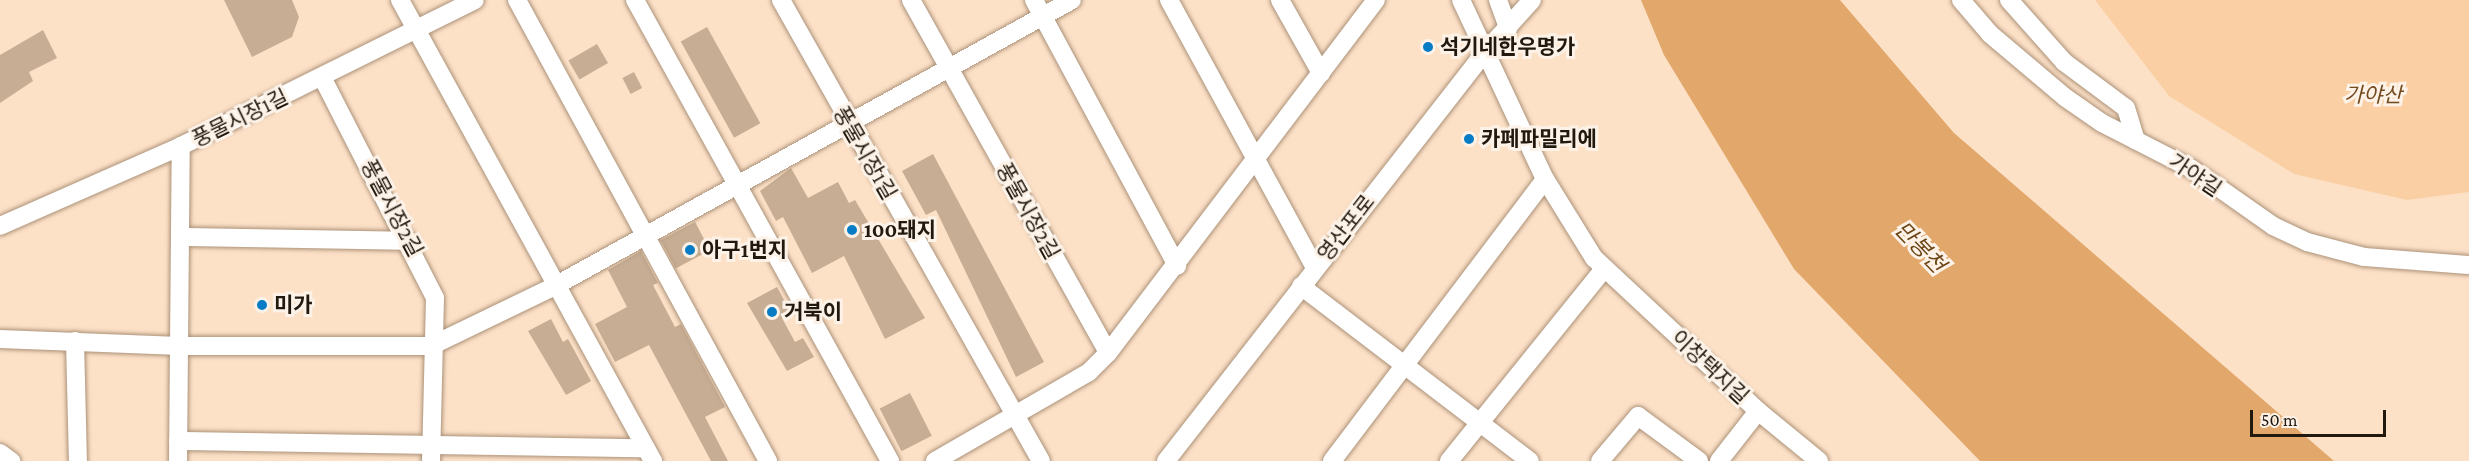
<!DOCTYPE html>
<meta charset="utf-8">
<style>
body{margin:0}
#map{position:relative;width:2469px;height:461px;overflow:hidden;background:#fde1c7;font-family:"Crimson Pro","Noto Sans KR",serif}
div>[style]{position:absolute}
.green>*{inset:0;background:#facfa4}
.water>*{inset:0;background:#e2a76a}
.building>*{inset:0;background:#c7ad93;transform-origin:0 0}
.roads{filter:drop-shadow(0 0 2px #ab9279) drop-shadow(0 0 2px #ab9279)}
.minor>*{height:18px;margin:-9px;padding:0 9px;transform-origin:9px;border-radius:9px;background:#fff}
.dots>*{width:16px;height:16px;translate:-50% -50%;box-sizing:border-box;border:3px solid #fdf2e7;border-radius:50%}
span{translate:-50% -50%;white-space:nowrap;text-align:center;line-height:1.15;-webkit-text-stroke:6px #fdf2e7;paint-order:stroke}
.poi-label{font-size:21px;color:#21180e;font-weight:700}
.left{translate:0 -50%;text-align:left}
.park-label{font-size:21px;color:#734a1d;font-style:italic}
.street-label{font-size:21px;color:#21180e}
.water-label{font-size:22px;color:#6c4517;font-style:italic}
.scale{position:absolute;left:2250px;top:410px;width:136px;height:27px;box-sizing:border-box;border:3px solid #21180e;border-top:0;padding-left:8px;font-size:18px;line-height:21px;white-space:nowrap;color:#21180e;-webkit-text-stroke:4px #fdf2e7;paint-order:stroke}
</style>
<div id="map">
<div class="green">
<i style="clip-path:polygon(2095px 0,2469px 0,2469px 192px,2407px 200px,2294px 174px,2169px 96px)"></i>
</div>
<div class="water">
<i style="clip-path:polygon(1641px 0,1840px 0,1954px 133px,2334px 461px,1980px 461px,1794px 269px,1664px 55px)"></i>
</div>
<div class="building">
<i style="clip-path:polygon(224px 0,292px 0,299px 17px,292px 37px,252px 57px)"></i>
<i style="left:707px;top:27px;width:110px;height:30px;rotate:61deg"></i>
<i style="clip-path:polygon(43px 30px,57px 58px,29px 72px,33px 81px,0 103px,0 55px)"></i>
<i style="left:597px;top:44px;width:22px;height:33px;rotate:60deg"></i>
<i style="left:634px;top:72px;width:18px;height:13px;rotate:63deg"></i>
<i style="clip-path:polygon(933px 154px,1044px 362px,1016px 377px,936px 210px,926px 215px,902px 171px)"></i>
<i style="clip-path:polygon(791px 168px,808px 198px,838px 182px,849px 203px,855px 200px,925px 318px,885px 339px,844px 256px,812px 273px,783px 217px,776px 221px,760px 191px)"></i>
<i style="left:695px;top:222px;width:32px;height:39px;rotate:62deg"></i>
<i style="clip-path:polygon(641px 251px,658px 283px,653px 285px,675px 327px,681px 324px,725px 407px,705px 417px,728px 461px,711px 461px,649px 345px,615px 362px,595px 324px,627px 307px,608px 270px)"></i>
<i style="clip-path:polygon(777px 287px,791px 313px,782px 318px,795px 342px,803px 338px,814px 357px,787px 371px,747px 303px)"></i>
<i style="clip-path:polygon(551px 319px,563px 342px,568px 339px,591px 381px,566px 395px,528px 331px)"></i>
<i style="left:910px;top:393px;width:48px;height:34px;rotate:63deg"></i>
</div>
<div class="roads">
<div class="minor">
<i style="left:400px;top:0;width:526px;rotate:61.24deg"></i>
<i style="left:517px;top:0;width:525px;rotate:61.43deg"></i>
<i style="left:635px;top:0;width:527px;rotate:61.05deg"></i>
<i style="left:781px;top:0;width:529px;rotate:60.58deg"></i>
<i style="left:911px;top:0;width:404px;rotate:60.8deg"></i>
<i style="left:1034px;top:0;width:302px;rotate:61.7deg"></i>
<i style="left:1169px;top:0;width:305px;rotate:61.4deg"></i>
<i style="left:1280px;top:0;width:84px;rotate:60.7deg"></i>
<i style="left:1461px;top:0;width:198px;rotate:64.9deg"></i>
<i style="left:1545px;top:179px;width:93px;rotate:58.2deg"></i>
<i style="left:1594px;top:258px;width:224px;rotate:43deg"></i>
<i style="left:1758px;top:411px;width:79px;rotate:39.3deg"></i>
<i style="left:1498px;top:0;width:30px;rotate:70deg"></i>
<i style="left:1961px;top:0;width:45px;rotate:49.5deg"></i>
<i style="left:1990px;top:34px;width:99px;rotate:40.1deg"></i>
<i style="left:2066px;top:98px;width:44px;rotate:34.8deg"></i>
<i style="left:2102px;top:123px;width:101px;rotate:27.1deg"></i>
<i style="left:2192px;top:169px;width:99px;rotate:35.1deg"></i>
<i style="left:2273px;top:226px;width:38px;rotate:25deg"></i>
<i style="left:2307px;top:242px;width:59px;rotate:14.7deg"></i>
<i style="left:2364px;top:257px;width:105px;rotate:4.4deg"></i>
<i style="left:2009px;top:0;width:83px;rotate:48.4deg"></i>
<i style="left:2064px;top:62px;width:77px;rotate:36.6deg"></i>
<i style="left:2126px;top:108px;width:34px;rotate:73deg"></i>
<i style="left:322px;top:77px;width:248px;rotate:62.9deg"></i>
<i style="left:435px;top:298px;width:163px;rotate:91.4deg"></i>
<i style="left:0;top:226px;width:198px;rotate:-23.8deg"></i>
<i style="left:181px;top:146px;width:328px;rotate:-26.4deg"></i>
<i style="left:182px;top:237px;width:227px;rotate:1deg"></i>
<i style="left:1301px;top:286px;width:288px;rotate:37.4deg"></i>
<i style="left:0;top:339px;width:180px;rotate:2.2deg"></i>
<i style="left:180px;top:346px;width:251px"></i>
<i style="left:431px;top:346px;width:136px;rotate:-25.8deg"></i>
<i style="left:553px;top:287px;width:593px;rotate:-28.94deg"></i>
<i style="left:75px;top:341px;width:120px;rotate:88.6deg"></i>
<i style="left:178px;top:441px;width:467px;rotate:0.9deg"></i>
<i style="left:0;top:453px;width:14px;rotate:36deg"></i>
<i style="left:178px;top:461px;width:315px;rotate:-89.5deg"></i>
<i style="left:935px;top:461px;width:178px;rotate:-30deg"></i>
<i style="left:1089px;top:372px;width:27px;rotate:-45deg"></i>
<i style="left:1108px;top:353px;width:443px;rotate:-52.8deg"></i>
<i style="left:1166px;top:461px;width:519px;rotate:-52.05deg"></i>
<i style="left:1485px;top:52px;width:70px;rotate:-47.9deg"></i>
<i style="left:1332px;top:461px;width:353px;rotate:-52.9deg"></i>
<i style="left:1449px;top:461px;width:247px;rotate:-51.1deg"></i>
<i style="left:1600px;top:461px;width:59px;rotate:-49.8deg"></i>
<i style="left:1638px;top:416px;width:76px;rotate:36.4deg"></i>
<i style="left:1719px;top:461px;width:63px;rotate:-52deg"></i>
</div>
</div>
<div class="dots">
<i style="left:1428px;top:47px;background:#057cc5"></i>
<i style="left:1469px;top:139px;background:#057cc5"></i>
<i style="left:852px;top:230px;background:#057cc5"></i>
<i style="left:690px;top:250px;background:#057cc5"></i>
<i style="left:262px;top:305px;background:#057cc5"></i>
<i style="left:772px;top:312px;background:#057cc5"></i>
</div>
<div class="poi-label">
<span class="left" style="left:1440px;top:47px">석기네한우명가</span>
<span class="left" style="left:1481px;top:139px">카페파밀리에</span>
<span class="left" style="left:864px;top:230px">100돼지</span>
<span class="left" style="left:702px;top:250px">아구1번지</span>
<span class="left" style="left:274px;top:305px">미가</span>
<span class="left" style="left:784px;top:312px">거북이</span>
</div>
<div class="park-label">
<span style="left:2373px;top:95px">가야산</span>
</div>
<div class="street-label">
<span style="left:240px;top:118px;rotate:-26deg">풍물시장1길</span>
<span style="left:865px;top:153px;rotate:60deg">풍물시장1길</span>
<span style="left:2195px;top:175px;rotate:34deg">가야길</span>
<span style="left:392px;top:208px;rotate:62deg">풍물시장2길</span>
<span style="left:1028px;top:211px;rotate:61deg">풍물시장2길</span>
<span style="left:1346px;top:228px;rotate:-52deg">영산포로</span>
<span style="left:1710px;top:367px;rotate:43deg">이창택지길</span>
</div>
<div class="water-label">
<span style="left:1920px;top:247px;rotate:46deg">만봉천</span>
</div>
<div class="scale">50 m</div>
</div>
